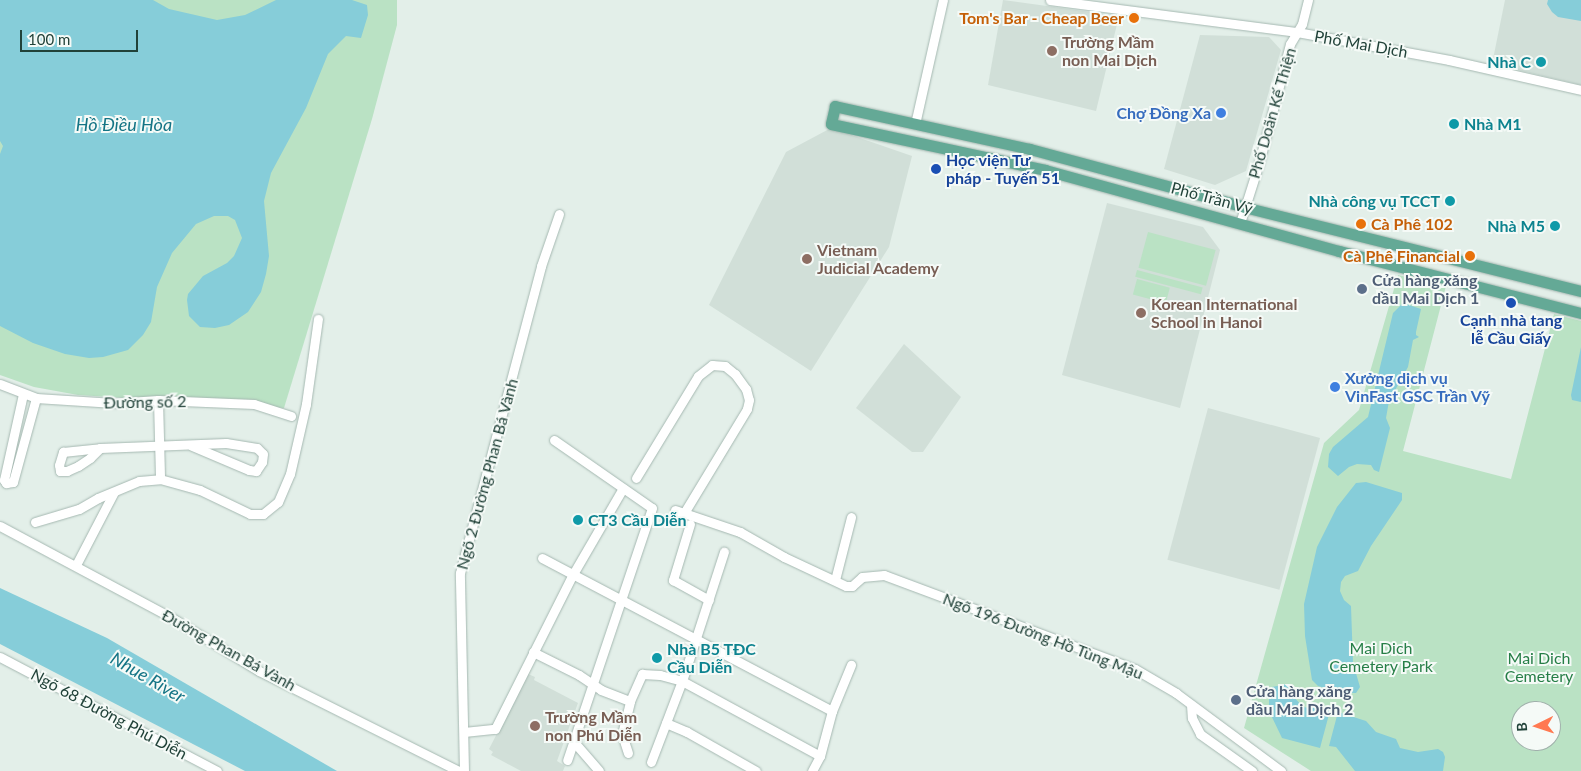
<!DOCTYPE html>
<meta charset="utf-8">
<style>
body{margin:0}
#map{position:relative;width:1581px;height:771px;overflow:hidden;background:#e3efe9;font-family:Lato,sans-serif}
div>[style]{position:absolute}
.built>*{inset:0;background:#d1dfd8;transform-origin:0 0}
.green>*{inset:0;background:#bae2c4;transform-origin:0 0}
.water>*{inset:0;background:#86cdd9}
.roads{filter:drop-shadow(0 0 1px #a5b8b1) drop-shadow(0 0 1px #a5b8b1)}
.minor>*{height:9px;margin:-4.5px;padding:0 4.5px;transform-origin:4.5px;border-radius:4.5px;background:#fff}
.major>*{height:11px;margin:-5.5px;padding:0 5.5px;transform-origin:5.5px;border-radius:5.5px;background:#64a996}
.dots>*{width:14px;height:14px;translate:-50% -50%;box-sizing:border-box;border:2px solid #f5faf7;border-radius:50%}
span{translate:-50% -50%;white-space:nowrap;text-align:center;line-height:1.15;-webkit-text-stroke:4px #f5faf7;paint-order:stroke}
.food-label{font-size:16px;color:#c56008;font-weight:700}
.right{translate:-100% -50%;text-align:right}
.left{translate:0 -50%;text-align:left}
.education-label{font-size:16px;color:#785e54;font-weight:700}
.street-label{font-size:16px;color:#214239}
.culture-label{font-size:16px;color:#0d838f;font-weight:700}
.shop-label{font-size:16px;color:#366cbe;font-weight:700}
.transit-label{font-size:16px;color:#164399;font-weight:700}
.service-label{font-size:16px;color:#4e5e75;font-weight:700}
.park-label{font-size:16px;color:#267e47}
.water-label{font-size:18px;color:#147485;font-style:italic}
.north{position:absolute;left:1511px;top:701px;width:50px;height:50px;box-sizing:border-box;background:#f5faf7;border:1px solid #a0b0ab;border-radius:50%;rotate:266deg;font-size:14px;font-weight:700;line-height:20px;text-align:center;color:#214239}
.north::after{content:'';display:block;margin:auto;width:18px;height:22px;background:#ff7951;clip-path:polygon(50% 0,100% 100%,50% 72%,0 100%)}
.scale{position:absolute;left:20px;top:30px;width:118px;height:22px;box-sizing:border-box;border:2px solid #214239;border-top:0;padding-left:6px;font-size:15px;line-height:18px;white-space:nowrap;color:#214239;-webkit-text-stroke:4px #f5faf7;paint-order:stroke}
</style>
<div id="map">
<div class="built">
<i style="clip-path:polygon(1003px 0,1119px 16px,1096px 111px,988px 85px)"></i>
<i style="clip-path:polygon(1505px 0,1581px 0,1581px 85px,1492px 64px)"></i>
<i style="clip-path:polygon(1200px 35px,1269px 37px,1281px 50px,1246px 171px,1215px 185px,1164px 169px)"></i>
<i style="clip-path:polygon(831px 128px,912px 156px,889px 247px,811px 371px,709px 305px,786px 152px)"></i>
<i style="clip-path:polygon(1107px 203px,1203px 227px,1220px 250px,1180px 408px,1062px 375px)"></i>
<i style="clip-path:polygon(904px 344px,961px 397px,923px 452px,912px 452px,856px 408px)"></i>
<i style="left:1208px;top:408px;width:116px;height:157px;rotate:15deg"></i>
<i style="clip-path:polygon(528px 674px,535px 677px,534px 680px,578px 703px,557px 761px,565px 766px,563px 771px,521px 771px,491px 755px,493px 752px,489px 749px)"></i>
</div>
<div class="green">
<i style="clip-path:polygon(0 0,397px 0,397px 25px,372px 119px,284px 408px,78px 395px,34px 387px,0 375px)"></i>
<i style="left:1148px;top:232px;width:70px;height:37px;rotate:15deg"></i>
<i style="left:1137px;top:270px;width:68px;height:7px;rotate:15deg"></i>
<i style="clip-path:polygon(evenodd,1398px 275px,1446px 286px,1403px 451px,1511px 479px,1554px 314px,1581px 321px,1581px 771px,1311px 771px,1244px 728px,1324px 443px,1359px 410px,1398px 275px,1521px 711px,1551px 711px,1551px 741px,1521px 741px,1521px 711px)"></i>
<i style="left:1137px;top:279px;width:34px;height:16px;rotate:15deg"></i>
</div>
<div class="water">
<i style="clip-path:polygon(0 0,153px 0,169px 9px,217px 20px,245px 15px,276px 0,352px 0,367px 5px,368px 15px,361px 38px,346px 36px,328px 54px,306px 108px,271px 173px,264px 201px,269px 256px,266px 274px,261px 292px,248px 312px,229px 325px,215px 328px,200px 327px,189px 316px,187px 300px,188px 294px,203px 276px,227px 263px,234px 256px,242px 238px,235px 220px,228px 216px,214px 216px,196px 224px,172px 253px,157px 287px,151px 322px,143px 335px,128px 350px,103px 357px,89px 358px,65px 354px,33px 343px,0 326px,0 154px,3px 146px,0 141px)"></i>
<i style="clip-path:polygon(1548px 0,1581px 0,1581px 21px,1558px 17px,1552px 12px,1547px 4px)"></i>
<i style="clip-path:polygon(1403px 303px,1421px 309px,1416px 332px,1416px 335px,1419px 337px,1413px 340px,1408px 367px,1389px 401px,1386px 418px,1390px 428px,1379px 472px,1374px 470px,1371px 465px,1357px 464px,1349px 467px,1338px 476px,1328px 467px,1329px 454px,1333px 447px,1368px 417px,1393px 313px)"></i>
<i style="clip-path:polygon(1581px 347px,1581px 402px,1572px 400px,1571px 395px)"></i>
<i style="clip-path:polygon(1366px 482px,1402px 493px,1402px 500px,1371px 546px,1358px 571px,1345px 576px,1341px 582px,1340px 591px,1344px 600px,1351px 606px,1353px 663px,1360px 687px,1356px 693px,1341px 693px,1318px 686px,1312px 680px,1305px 636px,1304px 604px,1317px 547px,1337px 507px,1356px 483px)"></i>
<i style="clip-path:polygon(0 588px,107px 638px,337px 771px,245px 771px,0 644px)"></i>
<i style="clip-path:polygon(1287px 684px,1293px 696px,1303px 707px,1310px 708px,1315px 704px,1331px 707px,1320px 748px,1282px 738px,1269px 711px,1269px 700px,1272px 687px)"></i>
<i style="clip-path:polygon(1338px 712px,1366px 721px,1376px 732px,1396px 739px,1400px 748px,1418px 752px,1438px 749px,1443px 752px,1445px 757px,1443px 771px,1355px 771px,1336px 747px,1329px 746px)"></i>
</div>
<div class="roads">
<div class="minor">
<i style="left:1050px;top:0;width:249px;rotate:7.4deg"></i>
<i style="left:1297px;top:32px;width:155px;rotate:10.4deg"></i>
<i style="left:1449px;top:60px;width:135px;rotate:12.8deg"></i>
<i style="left:915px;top:124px;width:127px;rotate:-77.3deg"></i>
<i style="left:1240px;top:223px;width:63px;rotate:-72.4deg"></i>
<i style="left:1259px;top:163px;width:123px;rotate:-75.4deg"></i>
<i style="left:1290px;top:44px;width:23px;rotate:-59deg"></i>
<i style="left:1302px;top:24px;width:25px;rotate:-76deg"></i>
<i style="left:0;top:384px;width:39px;rotate:21deg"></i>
<i style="left:36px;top:398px;width:78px;rotate:3.7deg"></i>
<i style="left:114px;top:403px;width:44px;rotate:-3.9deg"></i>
<i style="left:158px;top:400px;width:96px;rotate:2.4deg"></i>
<i style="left:254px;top:404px;width:39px;rotate:18deg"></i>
<i style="left:23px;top:394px;width:88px;rotate:102.5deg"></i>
<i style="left:4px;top:480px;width:4px;rotate:56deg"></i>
<i style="left:6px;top:483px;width:7px;rotate:-8deg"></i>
<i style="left:13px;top:482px;width:87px;rotate:-74.7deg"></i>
<i style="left:158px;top:400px;width:79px;rotate:88.5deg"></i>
<i style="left:554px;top:440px;width:119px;rotate:34.8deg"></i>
<i style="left:652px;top:508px;width:266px;rotate:108.6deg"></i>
<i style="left:100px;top:448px;width:14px;rotate:135deg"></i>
<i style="left:90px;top:458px;width:14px;rotate:146deg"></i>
<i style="left:78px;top:466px;width:12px;rotate:156deg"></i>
<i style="left:67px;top:471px;width:7px;rotate:180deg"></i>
<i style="left:60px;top:471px;width:6px;rotate:-99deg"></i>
<i style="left:59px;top:465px;width:14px;rotate:-73deg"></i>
<i style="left:63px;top:452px;width:37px;rotate:-6deg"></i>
<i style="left:100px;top:448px;width:126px;rotate:-2.3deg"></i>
<i style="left:226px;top:443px;width:31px;rotate:9deg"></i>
<i style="left:257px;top:448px;width:8px;rotate:45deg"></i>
<i style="left:263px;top:454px;width:8px;rotate:97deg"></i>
<i style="left:262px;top:462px;width:11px;rotate:124deg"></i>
<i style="left:256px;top:471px;width:7px;rotate:-172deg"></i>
<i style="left:249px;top:470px;width:62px;rotate:-157.2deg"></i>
<i style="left:636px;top:478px;width:119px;rotate:-58.7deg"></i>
<i style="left:698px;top:376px;width:18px;rotate:-38deg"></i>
<i style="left:712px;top:365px;width:13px;rotate:4deg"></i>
<i style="left:725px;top:366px;width:13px;rotate:39deg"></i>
<i style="left:735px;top:374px;width:19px;rotate:54deg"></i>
<i style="left:746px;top:389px;width:11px;rotate:75deg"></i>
<i style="left:749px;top:400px;width:9px;rotate:103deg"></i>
<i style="left:747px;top:409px;width:122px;rotate:121.2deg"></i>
<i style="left:675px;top:510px;width:69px;rotate:18.7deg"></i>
<i style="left:740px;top:532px;width:51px;rotate:29.6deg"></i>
<i style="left:784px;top:557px;width:68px;rotate:25.1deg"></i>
<i style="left:846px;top:586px;width:6px"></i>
<i style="left:852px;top:586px;width:13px;rotate:-42deg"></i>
<i style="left:862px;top:577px;width:22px;rotate:-5deg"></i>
<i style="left:884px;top:575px;width:268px;rotate:20.5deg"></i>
<i style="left:1135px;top:669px;width:48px;rotate:30.3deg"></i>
<i style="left:1176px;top:693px;width:131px;rotate:36.6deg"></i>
<i style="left:35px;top:522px;width:46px;rotate:-16.5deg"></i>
<i style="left:79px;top:509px;width:22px;rotate:-30deg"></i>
<i style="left:98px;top:498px;width:44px;rotate:-22.5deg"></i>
<i style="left:139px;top:481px;width:21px;rotate:-5deg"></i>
<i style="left:160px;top:479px;width:41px;rotate:15.4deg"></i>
<i style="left:200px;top:490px;width:55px;rotate:25.6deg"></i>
<i style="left:250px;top:514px;width:13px"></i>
<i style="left:263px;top:514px;width:19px;rotate:-39deg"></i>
<i style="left:278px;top:502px;width:30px;rotate:-67deg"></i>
<i style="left:290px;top:474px;width:72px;rotate:-77.1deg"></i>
<i style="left:306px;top:404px;width:86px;rotate:-82deg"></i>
<i style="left:690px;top:524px;width:59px;rotate:106.9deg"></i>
<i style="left:673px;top:580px;width:41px;rotate:29.1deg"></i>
<i style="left:0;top:526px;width:195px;rotate:28.1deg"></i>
<i style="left:172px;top:618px;width:102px;rotate:31.3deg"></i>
<i style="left:259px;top:671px;width:224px;rotate:26.6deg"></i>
<i style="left:542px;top:558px;width:328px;rotate:27.8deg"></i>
<i style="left:76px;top:565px;width:82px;rotate:-62.5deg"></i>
<i style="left:835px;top:580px;width:65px;rotate:-75.7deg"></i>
<i style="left:533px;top:652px;width:51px;rotate:26.6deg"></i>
<i style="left:579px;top:675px;width:27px;rotate:34deg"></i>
<i style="left:601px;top:690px;width:31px;rotate:21deg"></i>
<i style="left:0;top:657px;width:245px;rotate:27.7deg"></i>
<i style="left:1191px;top:705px;width:13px;rotate:86deg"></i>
<i style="left:1192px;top:718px;width:18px;rotate:63deg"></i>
<i style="left:1200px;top:734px;width:64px;rotate:35.4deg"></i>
<i style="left:666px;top:723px;width:23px;rotate:23deg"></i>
<i style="left:687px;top:732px;width:79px;rotate:29.5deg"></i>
<i style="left:464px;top:732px;width:31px;rotate:-6deg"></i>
<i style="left:495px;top:729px;width:174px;rotate:-63.3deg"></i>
<i style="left:573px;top:574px;width:99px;rotate:-59.8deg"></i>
<i style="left:574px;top:742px;width:38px;rotate:49deg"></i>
<i style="left:628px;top:753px;width:20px;rotate:-108deg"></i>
<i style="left:622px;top:734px;width:34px;rotate:-76deg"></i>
<i style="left:630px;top:701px;width:30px;rotate:-66deg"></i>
<i style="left:642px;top:674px;width:18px;rotate:3deg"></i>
<i style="left:660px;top:675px;width:23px;rotate:15deg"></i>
<i style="left:682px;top:681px;width:157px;rotate:28.5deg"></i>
<i style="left:651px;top:762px;width:87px;rotate:-69.1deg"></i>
<i style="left:682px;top:681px;width:136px;rotate:-72deg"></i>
<i style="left:464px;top:771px;width:198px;rotate:-91.2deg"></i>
<i style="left:460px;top:573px;width:318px;rotate:-75.2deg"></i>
<i style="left:541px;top:266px;width:55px;rotate:-70.9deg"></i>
<i style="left:812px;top:771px;width:17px;rotate:-62deg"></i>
<i style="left:820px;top:756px;width:47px;rotate:-75.1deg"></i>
<i style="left:832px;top:711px;width:50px;rotate:-67.6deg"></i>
</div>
<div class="major">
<i style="left:1581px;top:291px;width:346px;rotate:-166deg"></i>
<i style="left:1245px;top:207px;width:223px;rotate:-164.9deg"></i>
<i style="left:1030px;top:149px;width:200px;rotate:-167.6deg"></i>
<i style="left:835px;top:106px;width:18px;rotate:103deg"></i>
<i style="left:831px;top:124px;width:219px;rotate:12.1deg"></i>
<i style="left:1045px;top:170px;width:305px;rotate:15.4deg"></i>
<i style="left:1339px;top:251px;width:250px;rotate:14.4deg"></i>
</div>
</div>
<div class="dots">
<i style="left:1134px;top:18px;background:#e8710a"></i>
<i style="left:1052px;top:51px;background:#8d6e63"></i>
<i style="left:1541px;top:62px;background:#0f9aa8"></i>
<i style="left:1221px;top:113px;background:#3f7fe0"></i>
<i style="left:1454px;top:124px;background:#0f9aa8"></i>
<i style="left:936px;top:169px;background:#1a4fb4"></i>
<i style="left:1450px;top:201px;background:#0f9aa8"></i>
<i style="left:1361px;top:224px;background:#e8710a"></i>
<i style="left:1555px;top:226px;background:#0f9aa8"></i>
<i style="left:1470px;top:256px;background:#e8710a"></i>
<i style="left:807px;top:259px;background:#8d6e63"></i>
<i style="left:1362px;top:289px;background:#5c6f8a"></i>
<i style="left:1511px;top:303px;background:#1a4fb4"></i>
<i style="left:1141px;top:313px;background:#8d6e63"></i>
<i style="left:1335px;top:387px;background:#3f7fe0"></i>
<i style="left:578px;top:520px;background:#0f9aa8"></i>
<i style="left:657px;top:658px;background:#0f9aa8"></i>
<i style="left:1236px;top:700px;background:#5c6f8a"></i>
<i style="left:535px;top:726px;background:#8d6e63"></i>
</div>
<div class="food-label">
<span class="right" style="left:1124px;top:18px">Tom's Bar - Cheap Beer</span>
<span class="left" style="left:1371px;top:224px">Cà Phê 102</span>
<span class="right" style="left:1460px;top:256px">Cà Phê Financial</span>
</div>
<div class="education-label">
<span class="left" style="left:1062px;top:51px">Trường Mầm<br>non Mai Dịch</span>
<span class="left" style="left:817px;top:259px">Vietnam<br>Judicial Academy</span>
<span class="left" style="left:1151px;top:313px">Korean International<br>School in Hanoi</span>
<span class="left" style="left:545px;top:726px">Trường Mầm<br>non Phú Diễn</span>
</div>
<div class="street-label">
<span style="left:1361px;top:44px;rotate:10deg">Phố Mai Dịch</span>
<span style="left:1272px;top:113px;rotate:-74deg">Phố Doãn Kế Thiện</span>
<span style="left:1212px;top:198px;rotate:15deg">Phố Trần Vỹ</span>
<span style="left:145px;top:402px;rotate:-1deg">Đường số 2</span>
<span style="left:487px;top:474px;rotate:-75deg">Ngõ 2 Đường Phan Bá Vành</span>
<span style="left:1043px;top:636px;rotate:21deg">Ngõ 196 Đường Hồ Tùng Mậu</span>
<span style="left:229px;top:650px;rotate:29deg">Đường Phan Bá Vành</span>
<span style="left:109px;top:714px;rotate:28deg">Ngõ 68 Đường Phú Diễn</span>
</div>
<div class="culture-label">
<span class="right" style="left:1531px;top:62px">Nhà C</span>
<span class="left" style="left:1464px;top:124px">Nhà M1</span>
<span class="right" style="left:1440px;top:201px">Nhà công vụ TCCT</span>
<span class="right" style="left:1545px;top:226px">Nhà M5</span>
<span class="left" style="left:588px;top:520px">CT3 Cầu Diễn</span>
<span class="left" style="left:667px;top:658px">Nhà B5 TĐC<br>Cầu Diễn</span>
</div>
<div class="shop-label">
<span class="right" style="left:1211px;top:113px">Chợ Đồng Xa</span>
<span class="left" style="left:1345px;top:387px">Xưởng dịch vụ<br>VinFast GSC Trần Vỹ</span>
</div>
<div class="transit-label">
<span class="left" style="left:946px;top:169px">Học viện Tư<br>pháp - Tuyến 51</span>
<span style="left:1511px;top:329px">Cạnh nhà tang<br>lễ Cầu Giấy</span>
</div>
<div class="service-label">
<span class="left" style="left:1372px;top:289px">Cửa hàng xăng<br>dầu Mai Dịch 1</span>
<span class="left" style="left:1246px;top:700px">Cửa hàng xăng<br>dầu Mai Dịch 2</span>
</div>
<div class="park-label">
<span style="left:1381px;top:657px">Mai Dich<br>Cemetery Park</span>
<span style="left:1539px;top:667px">Mai Dich<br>Cemetery</span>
</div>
<div class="water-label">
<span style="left:124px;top:124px">Hồ Điều Hòa</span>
<span style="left:148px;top:677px;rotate:30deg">Nhue River</span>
</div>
<div class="north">B</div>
<div class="scale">100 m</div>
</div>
